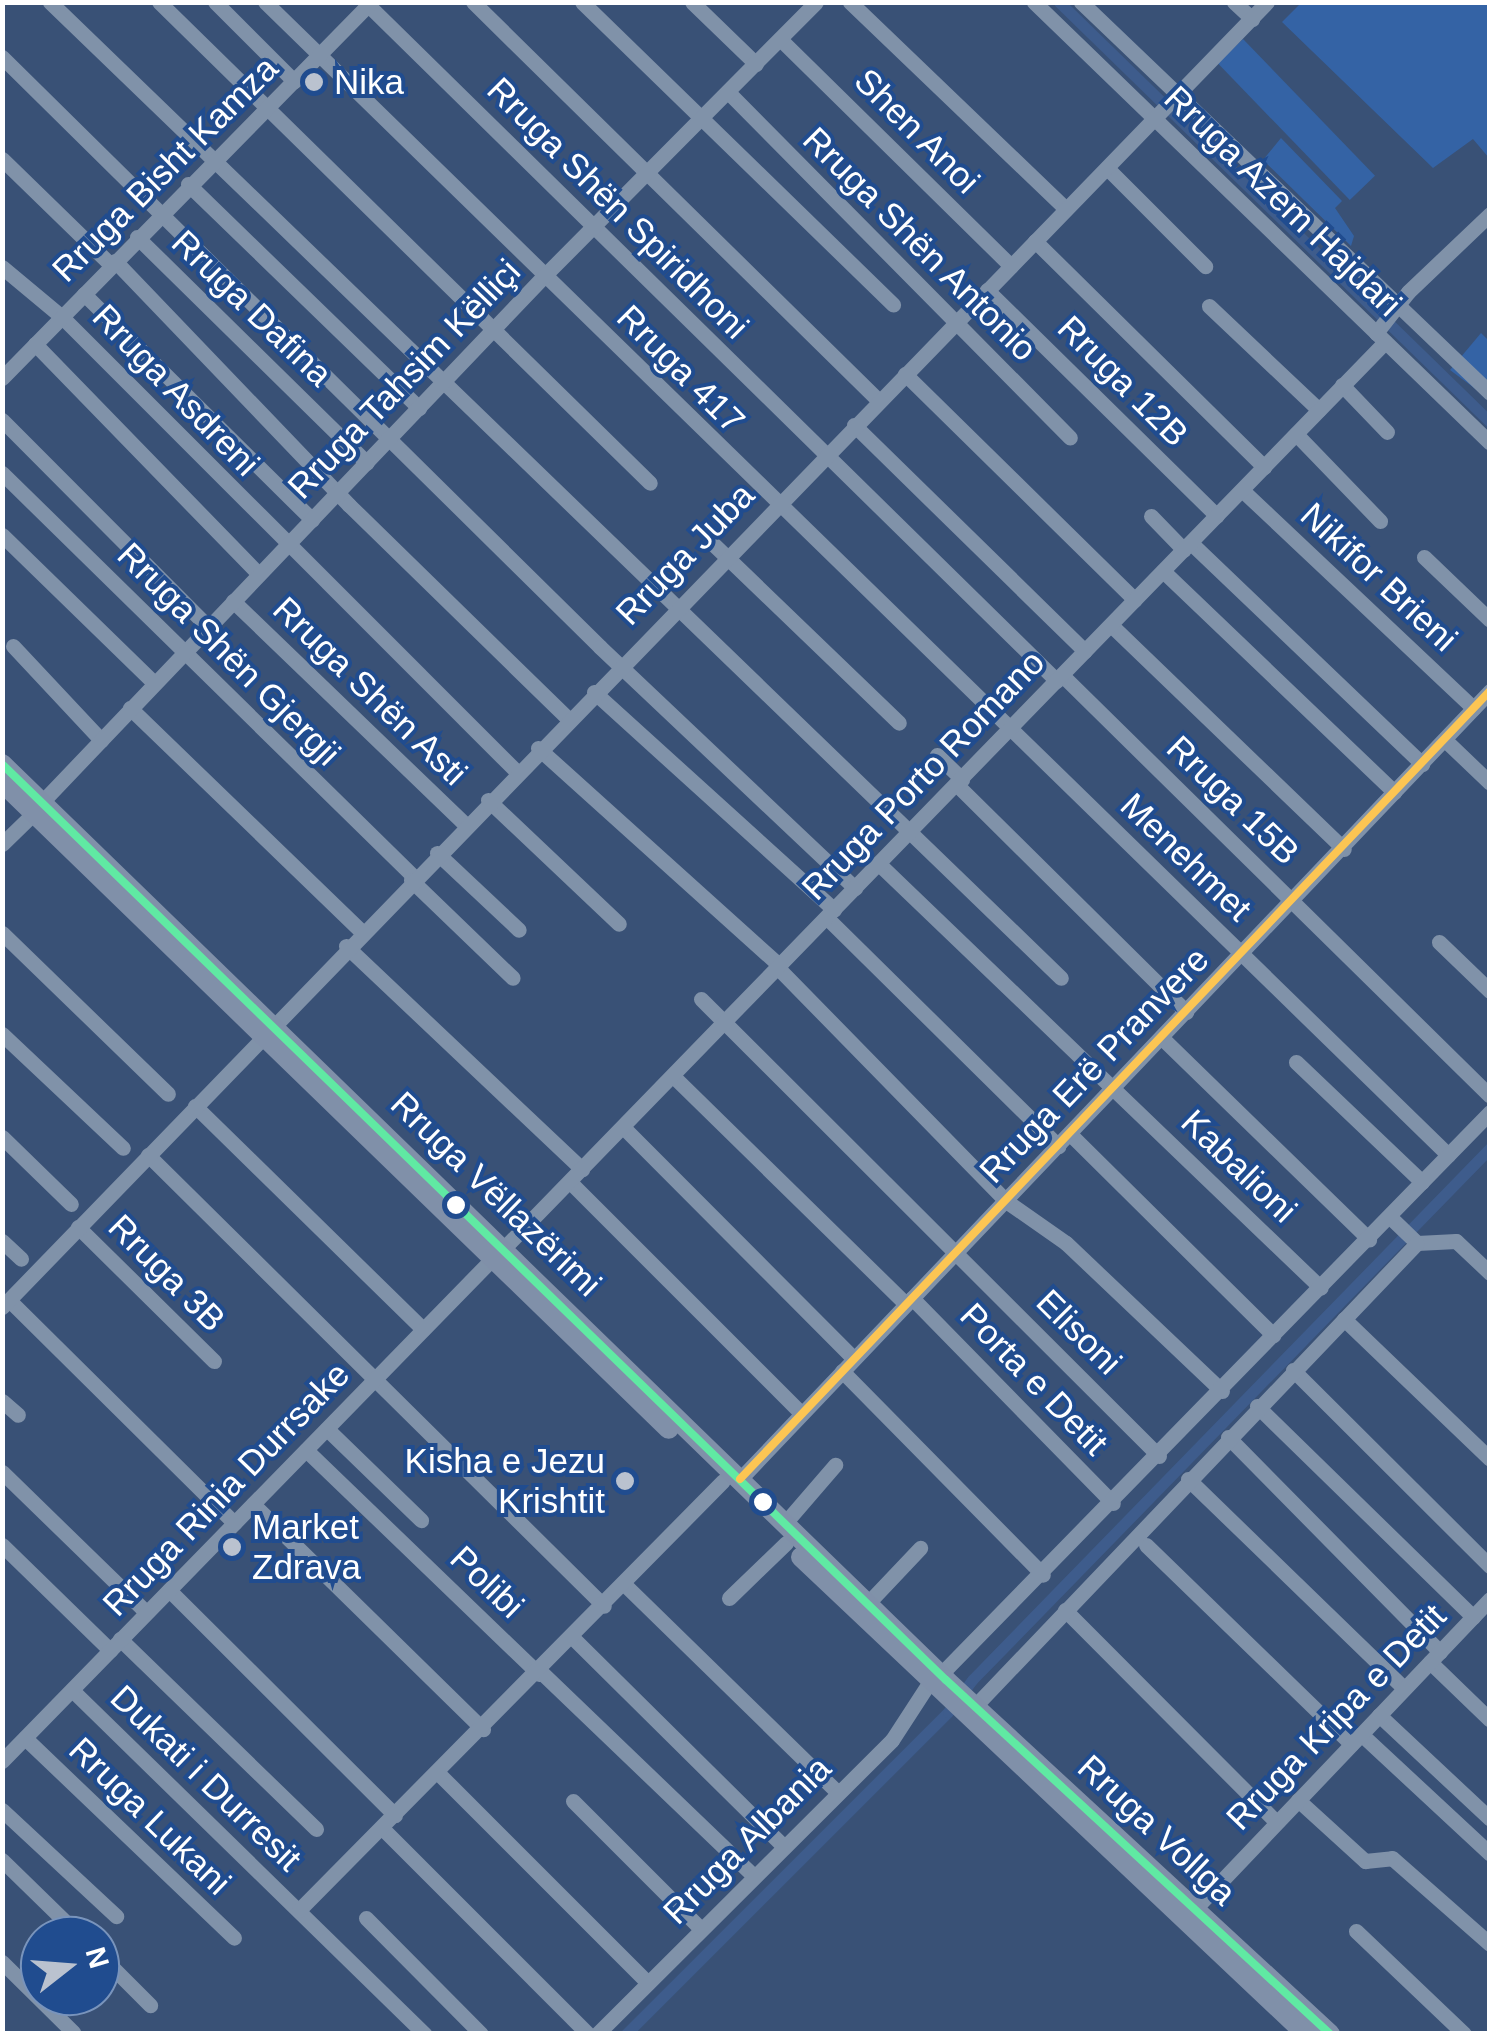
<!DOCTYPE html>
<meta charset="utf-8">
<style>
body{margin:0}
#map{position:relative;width:1492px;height:2036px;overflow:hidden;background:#395176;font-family:Helvetica,sans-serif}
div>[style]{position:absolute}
.green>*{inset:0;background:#3463a5;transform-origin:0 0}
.canal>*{height:11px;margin:-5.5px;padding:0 5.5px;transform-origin:5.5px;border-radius:5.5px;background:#3e5c8c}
.minor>*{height:15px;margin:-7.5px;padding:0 7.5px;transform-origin:7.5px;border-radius:7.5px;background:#8092a9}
.major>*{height:20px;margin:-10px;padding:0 10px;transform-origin:10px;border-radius:10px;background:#8090a9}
.bus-1>*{height:8px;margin:-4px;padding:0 4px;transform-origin:4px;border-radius:4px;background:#60e9a3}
.bus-2>*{height:8px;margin:-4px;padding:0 4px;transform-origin:4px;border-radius:4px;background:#fcc553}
.dots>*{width:28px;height:28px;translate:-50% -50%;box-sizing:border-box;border:5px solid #204c8f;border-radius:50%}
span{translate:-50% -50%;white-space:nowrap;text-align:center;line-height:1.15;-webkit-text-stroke:8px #204c8f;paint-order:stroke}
.poi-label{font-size:35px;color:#fff}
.left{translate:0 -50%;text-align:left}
.right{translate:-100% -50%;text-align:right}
.street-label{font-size:35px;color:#fff}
.frame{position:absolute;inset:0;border:5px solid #fff;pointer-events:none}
.north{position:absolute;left:20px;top:1916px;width:100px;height:100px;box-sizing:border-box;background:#204c8f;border:2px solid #7994bc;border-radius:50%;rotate:73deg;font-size:28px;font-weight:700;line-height:40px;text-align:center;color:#fff}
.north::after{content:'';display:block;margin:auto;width:35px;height:45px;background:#bac2cf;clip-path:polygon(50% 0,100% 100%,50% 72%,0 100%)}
</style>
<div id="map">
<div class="green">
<i style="clip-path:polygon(1301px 3px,1489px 3px,1489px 158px,1473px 139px,1433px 168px,1282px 22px)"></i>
<i style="left:1243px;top:39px;width:190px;height:35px;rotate:46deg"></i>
<i style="clip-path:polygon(1281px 138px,1342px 201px,1335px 208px,1354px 236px,1351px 246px,1263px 160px)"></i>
<i style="clip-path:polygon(1481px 333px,1489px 341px,1489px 399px,1450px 370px)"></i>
</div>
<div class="canal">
<i style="left:1059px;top:2px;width:602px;rotate:44.26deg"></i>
<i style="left:626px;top:2034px;width:455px;rotate:-45deg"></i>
<i style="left:948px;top:1712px;width:40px;rotate:-53deg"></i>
<i style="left:972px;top:1680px;width:743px;rotate:-45.76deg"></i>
</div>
<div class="minor">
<i style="left:50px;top:2px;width:1405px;rotate:43.99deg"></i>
<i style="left:159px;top:2px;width:687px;rotate:44.41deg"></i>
<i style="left:215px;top:2px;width:112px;rotate:45deg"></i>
<i style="left:265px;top:2px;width:1652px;rotate:44.26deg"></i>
<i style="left:365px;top:2px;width:969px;rotate:44.46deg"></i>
<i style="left:473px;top:2px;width:568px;rotate:44.5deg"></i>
<i style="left:582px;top:2px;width:434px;rotate:44.2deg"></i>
<i style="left:692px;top:2px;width:89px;rotate:44.1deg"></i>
<i style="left:850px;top:2px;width:299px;rotate:43.8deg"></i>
<i style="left:1034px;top:2px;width:634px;rotate:44.04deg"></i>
<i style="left:1081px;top:2px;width:566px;rotate:43.71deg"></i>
<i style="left:1234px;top:2px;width:25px;rotate:43deg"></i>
<i style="left:780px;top:39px;width:324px;rotate:44.5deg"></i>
<i style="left:2px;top:57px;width:840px;rotate:44.61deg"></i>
<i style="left:600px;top:647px;width:351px;rotate:43.4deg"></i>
<i style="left:728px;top:92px;width:486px;rotate:45.3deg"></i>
<i style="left:2px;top:159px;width:152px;rotate:44.2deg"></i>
<i style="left:1107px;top:168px;width:139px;rotate:45deg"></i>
<i style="left:188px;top:184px;width:322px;rotate:44.1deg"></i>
<i style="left:137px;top:237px;width:322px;rotate:44.5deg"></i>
<i style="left:1035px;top:241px;width:322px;rotate:44.6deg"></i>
<i style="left:115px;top:261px;width:338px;rotate:46.2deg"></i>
<i style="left:349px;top:505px;width:306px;rotate:44.3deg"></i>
<i style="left:2px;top:267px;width:78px;rotate:39.8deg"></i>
<i style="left:62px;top:317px;width:642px;rotate:45deg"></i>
<i style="left:987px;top:290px;width:322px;rotate:44.5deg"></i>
<i style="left:84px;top:294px;width:321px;rotate:44.7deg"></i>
<i style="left:1209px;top:306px;width:151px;rotate:43.4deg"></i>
<i style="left:1376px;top:333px;width:52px;rotate:-52deg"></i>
<i style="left:1408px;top:292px;width:113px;rotate:-43.6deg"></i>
<i style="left:35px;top:344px;width:321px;rotate:45.8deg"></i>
<i style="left:905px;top:374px;width:322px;rotate:44.5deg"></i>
<i style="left:2px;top:378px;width:527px;rotate:-45.54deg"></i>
<i style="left:1342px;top:385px;width:65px;rotate:46.2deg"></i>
<i style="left:2px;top:420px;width:292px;rotate:45.1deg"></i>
<i style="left:854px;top:425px;width:323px;rotate:44.4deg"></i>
<i style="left:1296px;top:434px;width:121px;rotate:46deg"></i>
<i style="left:2px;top:473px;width:577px;rotate:44.44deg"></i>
<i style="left:1242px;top:490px;width:318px;rotate:43.3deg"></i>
<i style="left:1151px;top:516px;width:47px;rotate:45.9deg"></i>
<i style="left:2px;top:535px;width:212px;rotate:44.2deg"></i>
<i style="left:710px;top:541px;width:262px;rotate:43.9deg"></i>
<i style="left:1191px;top:543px;width:320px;rotate:43.7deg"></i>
<i style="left:1424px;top:557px;width:91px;rotate:43.7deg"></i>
<i style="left:1163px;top:571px;width:320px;rotate:43.7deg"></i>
<i style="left:233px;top:601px;width:322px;rotate:43.9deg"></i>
<i style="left:1111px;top:625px;width:323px;rotate:43.9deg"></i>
<i style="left:13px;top:646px;width:129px;rotate:46.9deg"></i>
<i style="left:1062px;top:675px;width:600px;rotate:44.53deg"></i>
<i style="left:594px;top:692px;width:324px;rotate:42.2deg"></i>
<i style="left:130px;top:708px;width:321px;rotate:44deg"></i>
<i style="left:1445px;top:740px;width:62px;rotate:43.7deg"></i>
<i style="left:538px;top:748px;width:326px;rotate:42deg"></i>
<i style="left:937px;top:755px;width:35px;rotate:44deg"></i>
<i style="left:956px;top:784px;width:324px;rotate:44.7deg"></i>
<i style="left:488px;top:800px;width:180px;rotate:43.4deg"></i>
<i style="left:42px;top:802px;width:727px;rotate:-46.34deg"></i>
<i style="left:544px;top:276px;width:386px;rotate:-45.2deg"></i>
<i style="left:2px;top:844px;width:45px;rotate:-44.1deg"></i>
<i style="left:437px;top:853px;width:112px;rotate:43.2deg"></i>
<i style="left:879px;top:864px;width:612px;rotate:43.81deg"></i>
<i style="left:411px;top:880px;width:141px;rotate:43.9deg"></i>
<i style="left:827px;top:918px;width:325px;rotate:44.6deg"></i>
<i style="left:2px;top:933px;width:231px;rotate:44.1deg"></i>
<i style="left:1439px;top:942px;width:71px;rotate:43.9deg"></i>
<i style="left:346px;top:946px;width:325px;rotate:43.4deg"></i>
<i style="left:778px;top:968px;width:326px;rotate:45.6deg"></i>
<i style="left:1006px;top:1201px;width:73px;rotate:35deg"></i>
<i style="left:1066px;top:1243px;width:215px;rotate:43.5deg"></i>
<i style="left:701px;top:999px;width:647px;rotate:44.94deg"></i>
<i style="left:2px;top:1034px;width:166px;rotate:43.3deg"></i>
<i style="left:1162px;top:1038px;width:289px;rotate:44.2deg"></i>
<i style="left:1296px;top:1062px;width:174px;rotate:43.6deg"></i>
<i style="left:673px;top:1076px;width:326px;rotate:44.4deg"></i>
<i style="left:195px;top:1106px;width:319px;rotate:44.4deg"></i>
<i style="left:623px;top:1127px;width:327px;rotate:45.1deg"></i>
<i style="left:1070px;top:1134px;width:286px;rotate:44.7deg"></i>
<i style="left:2px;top:1137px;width:96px;rotate:44.2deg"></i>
<i style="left:148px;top:1155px;width:641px;rotate:44.68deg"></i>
<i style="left:570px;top:1182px;width:327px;rotate:45deg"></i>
<i style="left:1390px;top:1217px;width:37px;rotate:44deg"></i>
<i style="left:1417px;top:1243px;width:39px;rotate:-3deg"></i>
<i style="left:1456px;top:1241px;width:47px;rotate:43.3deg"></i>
<i style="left:78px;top:1227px;width:191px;rotate:44.6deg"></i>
<i style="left:2px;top:1241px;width:26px;rotate:43deg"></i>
<i style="left:504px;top:1248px;width:1264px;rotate:-45.8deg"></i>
<i style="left:912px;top:1298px;width:287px;rotate:45.6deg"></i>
<i style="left:9px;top:1300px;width:317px;rotate:44.7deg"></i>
<i style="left:2px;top:1307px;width:1817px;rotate:-45.89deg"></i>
<i style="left:1344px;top:1319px;width:202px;rotate:43.8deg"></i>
<i style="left:1293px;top:1370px;width:278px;rotate:44.9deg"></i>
<i style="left:842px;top:1371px;width:286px;rotate:45.4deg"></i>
<i style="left:2px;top:1401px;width:21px;rotate:41deg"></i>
<i style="left:1257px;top:1406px;width:302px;rotate:44.3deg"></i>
<i style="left:327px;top:1429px;width:131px;rotate:44.1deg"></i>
<i style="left:1228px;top:1437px;width:302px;rotate:45.4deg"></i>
<i style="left:306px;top:1450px;width:323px;rotate:43.9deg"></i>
<i style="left:2px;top:1472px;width:201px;rotate:44.2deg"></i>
<i style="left:740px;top:1479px;width:1088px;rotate:-46.42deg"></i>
<i style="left:1188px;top:1479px;width:301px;rotate:44.1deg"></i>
<i style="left:253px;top:1504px;width:322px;rotate:44.4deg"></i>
<i style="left:785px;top:1523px;width:77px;rotate:-49.2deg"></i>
<i style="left:2px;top:1545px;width:151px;rotate:44.2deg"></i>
<i style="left:1146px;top:1545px;width:286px;rotate:44.1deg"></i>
<i style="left:624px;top:1584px;width:296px;rotate:44.3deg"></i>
<i style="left:169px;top:1590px;width:319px;rotate:44.9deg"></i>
<i style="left:729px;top:1598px;width:79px;rotate:-44deg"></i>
<i style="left:868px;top:1603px;width:76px;rotate:-46.6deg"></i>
<i style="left:1065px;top:1610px;width:299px;rotate:45.1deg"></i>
<i style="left:573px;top:1638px;width:296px;rotate:44.7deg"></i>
<i style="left:120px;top:1639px;width:273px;rotate:44.1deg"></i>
<i style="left:1430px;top:1662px;width:83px;rotate:44deg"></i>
<i style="left:541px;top:1672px;width:295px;rotate:43.8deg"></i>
<i style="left:941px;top:1674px;width:786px;rotate:-45.67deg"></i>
<i style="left:72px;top:1690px;width:493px;rotate:44.3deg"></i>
<i style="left:975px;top:1706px;width:640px;rotate:-46.33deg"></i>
<i style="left:1379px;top:1715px;width:152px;rotate:43.1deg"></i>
<i style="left:1361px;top:1734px;width:176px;rotate:42.9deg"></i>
<i style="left:25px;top:1738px;width:289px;rotate:43.7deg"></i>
<i style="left:2px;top:1761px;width:702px;rotate:-45.69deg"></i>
<i style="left:438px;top:1773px;width:297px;rotate:45deg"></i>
<i style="left:1298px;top:1800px;width:91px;rotate:42.3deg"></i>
<i style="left:1365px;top:1861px;width:27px;rotate:-6deg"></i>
<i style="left:1392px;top:1858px;width:130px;rotate:41.3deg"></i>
<i style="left:573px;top:1801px;width:181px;rotate:45deg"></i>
<i style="left:2px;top:1810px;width:156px;rotate:42.9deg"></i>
<i style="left:382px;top:1828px;width:291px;rotate:45deg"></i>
<i style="left:2px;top:1860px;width:109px;rotate:44.3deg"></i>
<i style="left:299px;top:1910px;width:603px;rotate:-45.34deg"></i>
<i style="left:1189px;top:1915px;width:436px;rotate:-46.4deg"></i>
<i style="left:366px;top:1918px;width:163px;rotate:45.2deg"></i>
<i style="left:1356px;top:1931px;width:149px;rotate:43.6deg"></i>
<i style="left:100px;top:1955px;width:71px;rotate:45deg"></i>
<i style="left:2px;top:1962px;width:100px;rotate:44.6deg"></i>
<i style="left:597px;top:2034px;width:416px;rotate:-44.9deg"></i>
<i style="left:892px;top:1740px;width:68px;rotate:-57deg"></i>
</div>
<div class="major">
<i style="left:2px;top:764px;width:1315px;rotate:44.14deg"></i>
<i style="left:946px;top:1680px;width:522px;rotate:42.67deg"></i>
<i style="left:4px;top:784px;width:926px;rotate:44.13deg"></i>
<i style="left:801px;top:1557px;width:695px;rotate:43.37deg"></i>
</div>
<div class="bus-1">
<i style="left:2px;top:764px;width:1315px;rotate:44.14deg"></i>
<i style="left:946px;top:1680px;width:522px;rotate:42.67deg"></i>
</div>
<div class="bus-2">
<i style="left:740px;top:1479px;width:1088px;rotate:-46.42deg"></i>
</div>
<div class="dots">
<i style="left:314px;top:82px;background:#bac2cf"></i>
<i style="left:456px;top:1205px;background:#fff"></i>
<i style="left:625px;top:1481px;background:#bac2cf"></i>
<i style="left:763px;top:1502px;background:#fff"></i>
<i style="left:232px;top:1547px;background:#bac2cf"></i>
</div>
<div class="poi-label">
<span class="left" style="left:334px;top:82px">Nika</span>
<span class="right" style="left:605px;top:1481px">Kisha e Jezu<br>Krishtit</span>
<span class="left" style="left:252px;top:1547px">Market<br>Zdrava</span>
</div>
<div class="street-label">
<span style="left:917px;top:131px;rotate:45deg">Shen Anoi</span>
<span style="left:165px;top:169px;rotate:-45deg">Rruga Bisht Kamza</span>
<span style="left:1283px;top:201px;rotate:44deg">Rruga Azem Hajdari</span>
<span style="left:618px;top:208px;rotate:45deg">Rruga Shën Spiridhoni</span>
<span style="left:920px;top:244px;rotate:45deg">Rruga Shën Antonio</span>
<span style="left:252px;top:308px;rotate:44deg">Rruga Dafina</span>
<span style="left:681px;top:369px;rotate:45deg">Rruga 417</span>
<span style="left:404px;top:379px;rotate:-46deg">Rruga Tahsim Këlliçi</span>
<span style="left:1123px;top:381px;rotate:45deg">Rruga 12B</span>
<span style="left:176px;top:390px;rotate:46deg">Rruga Asdreni</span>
<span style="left:685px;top:554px;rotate:-46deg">Rruga Juba</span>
<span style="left:1379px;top:577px;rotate:43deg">Nikifor Brieni</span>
<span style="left:229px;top:654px;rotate:45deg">Rruga Shën Gjergji</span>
<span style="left:370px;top:691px;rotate:44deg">Rruga Shën Asti</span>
<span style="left:923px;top:775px;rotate:-46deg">Rruga Porto Romano</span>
<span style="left:1233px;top:800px;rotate:44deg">Rruga 15B</span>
<span style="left:1186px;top:857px;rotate:44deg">Menehmet</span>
<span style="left:1094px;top:1065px;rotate:-46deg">Rruga Erë Pranvere</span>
<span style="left:1239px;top:1166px;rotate:44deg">Kabalioni</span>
<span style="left:496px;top:1194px;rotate:44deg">Rruga Vëllazërimi</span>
<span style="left:167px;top:1273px;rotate:45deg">Rruga 3B</span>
<span style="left:1079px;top:1332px;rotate:45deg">Elisoni</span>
<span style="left:1034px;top:1379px;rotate:46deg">Porta e Detit</span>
<span style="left:226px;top:1489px;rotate:-46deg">Rruga Rinia Durrsake</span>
<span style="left:487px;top:1582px;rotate:44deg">Polibi</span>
<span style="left:1336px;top:1717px;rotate:-46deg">Rruga Kripa e Detit</span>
<span style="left:206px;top:1778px;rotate:44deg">Dukati i Durresit</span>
<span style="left:150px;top:1816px;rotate:44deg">Rruga Lukani</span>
<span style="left:1157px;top:1830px;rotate:43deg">Rruga Vollga</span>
<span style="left:747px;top:1840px;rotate:-45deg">Rruga Albania</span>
</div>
<div class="frame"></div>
<div class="north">N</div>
</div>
